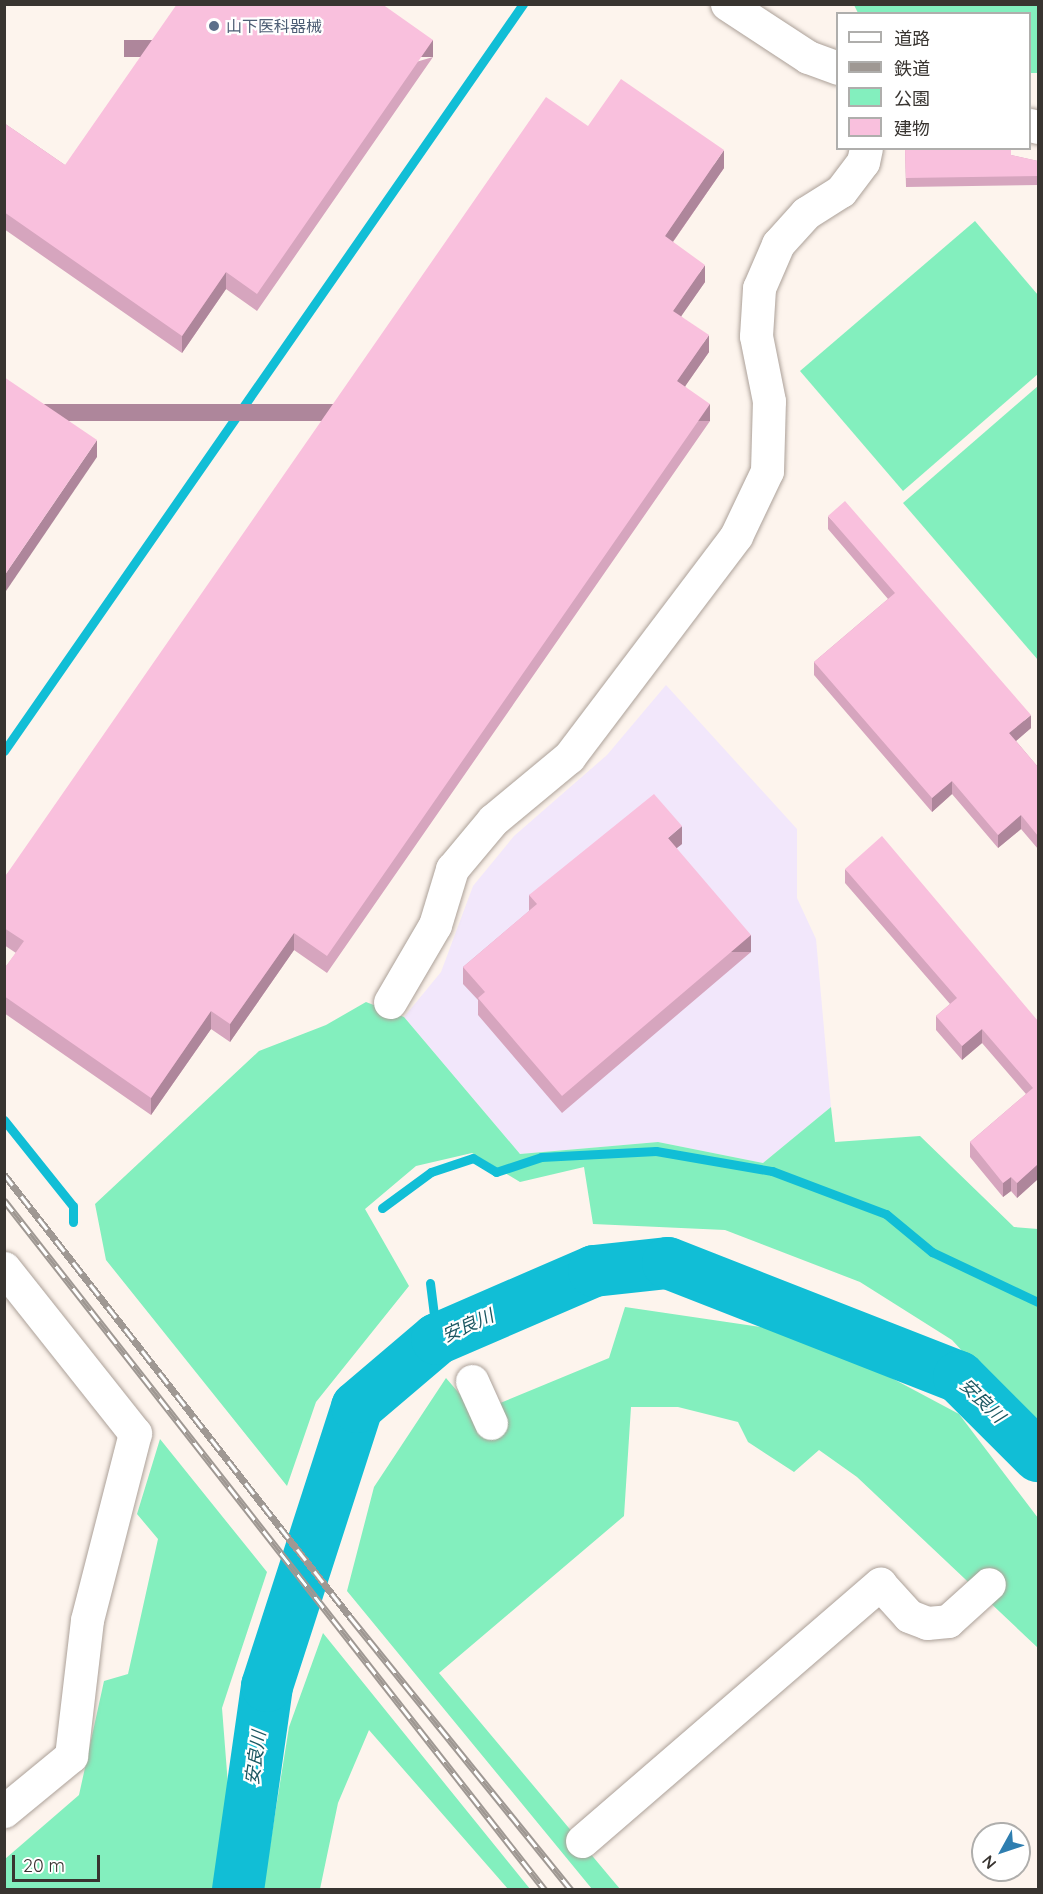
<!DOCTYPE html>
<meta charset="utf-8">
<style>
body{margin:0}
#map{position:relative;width:1043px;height:1894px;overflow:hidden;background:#fdf4ed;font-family:Quicksand,"Noto Sans JP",sans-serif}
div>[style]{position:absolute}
.commercial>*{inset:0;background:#f2e7fb}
.green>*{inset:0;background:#83efbe}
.stream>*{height:9px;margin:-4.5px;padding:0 4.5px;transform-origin:4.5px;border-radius:4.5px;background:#11bed6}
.river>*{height:52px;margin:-26px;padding:0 26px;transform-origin:26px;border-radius:26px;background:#11bed6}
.roads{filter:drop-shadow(0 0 2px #aca199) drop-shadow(0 0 2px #aca199)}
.minor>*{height:33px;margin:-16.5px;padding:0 16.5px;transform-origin:16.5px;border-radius:16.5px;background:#fff}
.rail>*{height:7px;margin-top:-3.5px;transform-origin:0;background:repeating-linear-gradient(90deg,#fff 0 14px,#9f9893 0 28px);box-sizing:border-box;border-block:2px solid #9f9893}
.wall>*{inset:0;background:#d6a5be}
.shaded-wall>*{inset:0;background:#ae869b;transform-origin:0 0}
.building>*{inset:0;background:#f9c0dd}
.dots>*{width:16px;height:16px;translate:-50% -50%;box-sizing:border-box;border:3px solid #fff;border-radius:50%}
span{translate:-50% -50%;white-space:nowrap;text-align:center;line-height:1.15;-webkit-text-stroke:4.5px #fff;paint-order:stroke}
.service-label{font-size:16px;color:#4e5e75}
.left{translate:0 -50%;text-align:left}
.water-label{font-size:18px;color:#1c5862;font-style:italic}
.frame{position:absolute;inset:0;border:6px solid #383430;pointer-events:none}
.legend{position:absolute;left:836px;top:12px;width:195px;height:138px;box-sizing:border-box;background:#fff;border:2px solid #afaeac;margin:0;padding:8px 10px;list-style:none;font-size:18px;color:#383430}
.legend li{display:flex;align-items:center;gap:12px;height:30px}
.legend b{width:30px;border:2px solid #afaeac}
.north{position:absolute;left:971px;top:1822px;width:60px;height:60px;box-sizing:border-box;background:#fff;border:2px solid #afaeac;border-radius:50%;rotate:230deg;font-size:16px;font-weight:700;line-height:24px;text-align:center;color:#383430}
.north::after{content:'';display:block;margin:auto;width:21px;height:27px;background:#2f7eb0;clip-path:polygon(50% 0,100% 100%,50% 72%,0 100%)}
.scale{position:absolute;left:12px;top:1855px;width:88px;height:27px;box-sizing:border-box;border:3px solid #383430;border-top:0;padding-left:8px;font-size:18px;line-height:21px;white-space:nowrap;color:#383430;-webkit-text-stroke:4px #fff;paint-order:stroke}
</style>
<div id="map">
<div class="commercial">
<i style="clip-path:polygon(666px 685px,797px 829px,797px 898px,816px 939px,831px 1107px,763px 1163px,658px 1142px,520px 1154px,404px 1017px,441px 972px,473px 886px,514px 836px,607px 755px)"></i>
</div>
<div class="green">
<i style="clip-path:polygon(854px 5px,1038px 5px,1038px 73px,1030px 73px,1030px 14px,858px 13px)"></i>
<i style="clip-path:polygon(975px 221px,1038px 295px,1038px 374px,903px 491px,800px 371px)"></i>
<i style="clip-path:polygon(1038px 386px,1038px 660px,903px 503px)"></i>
<i style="clip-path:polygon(366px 1002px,404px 1017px,520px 1154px,658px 1142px,763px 1163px,831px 1107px,835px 1142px,920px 1136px,1014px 1227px,1038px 1229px,1038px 1433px,952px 1340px,860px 1282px,725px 1230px,593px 1224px,584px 1167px,520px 1182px,472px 1153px,416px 1166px,365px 1209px,409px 1286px,316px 1402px,287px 1486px,106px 1260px,95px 1204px,259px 1051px,326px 1025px)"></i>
<i style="clip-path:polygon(625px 1307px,809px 1334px,959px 1414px,1038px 1518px,1038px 1648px,857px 1477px,819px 1450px,794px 1472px,748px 1442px,738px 1422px,678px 1407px,631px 1407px,624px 1516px,439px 1673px,620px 1889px,592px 1889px,347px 1591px,374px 1487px,446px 1378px,476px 1413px,609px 1358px)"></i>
<i style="clip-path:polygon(160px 1439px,267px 1572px,222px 1708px,228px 1785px,213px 1889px,5px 1889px,5px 1859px,79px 1795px,104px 1681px,128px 1674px,158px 1539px,137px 1514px)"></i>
<i style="clip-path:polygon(323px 1633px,530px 1889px,508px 1889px,369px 1730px,338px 1803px,320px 1889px,263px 1889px,289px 1727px)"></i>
</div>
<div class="stream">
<i style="left:4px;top:751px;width:910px;rotate:-55.21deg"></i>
<i style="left:4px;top:1120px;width:110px;rotate:51.3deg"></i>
<i style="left:73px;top:1206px;width:16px;rotate:90deg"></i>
<i style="left:382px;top:1208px;width:61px;rotate:-36.3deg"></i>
<i style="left:431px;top:1172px;width:44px;rotate:-18.4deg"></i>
<i style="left:473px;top:1158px;width:27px;rotate:31deg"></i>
<i style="left:496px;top:1172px;width:47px;rotate:-18.4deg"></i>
<i style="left:541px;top:1157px;width:115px;rotate:-3deg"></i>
<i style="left:656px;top:1151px;width:118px;rotate:9.8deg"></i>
<i style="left:772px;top:1171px;width:122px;rotate:20.7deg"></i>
<i style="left:886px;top:1214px;width:60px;rotate:39.6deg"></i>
<i style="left:932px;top:1252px;width:117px;rotate:25.3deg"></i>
<i style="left:430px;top:1283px;width:56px;rotate:82.9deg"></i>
</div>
<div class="river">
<i style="left:238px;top:1890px;width:206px;rotate:-81.9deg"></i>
<i style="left:267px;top:1686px;width:293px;rotate:-72.1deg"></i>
<i style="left:357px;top:1407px;width:105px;rotate:-40.4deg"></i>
<i style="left:437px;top:1339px;width:171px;rotate:-23.4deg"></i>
<i style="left:594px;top:1271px;width:74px;rotate:-6.2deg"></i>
<i style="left:668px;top:1263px;width:313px;rotate:21.4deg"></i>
<i style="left:959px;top:1377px;width:112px;rotate:45deg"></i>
</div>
<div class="roads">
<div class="minor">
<i style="left:727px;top:4px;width:97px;rotate:33.2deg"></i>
<i style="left:808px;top:57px;width:32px;rotate:20deg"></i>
<i style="left:1030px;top:125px;width:8px;rotate:14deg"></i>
<i style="left:390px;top:1002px;width:89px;rotate:-59.7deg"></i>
<i style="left:435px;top:925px;width:59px;rotate:-73.1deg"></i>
<i style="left:452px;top:869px;width:64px;rotate:-50.1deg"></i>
<i style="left:493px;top:820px;width:99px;rotate:-39.7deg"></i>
<i style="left:569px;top:757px;width:277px;rotate:-52.9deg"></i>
<i style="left:736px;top:536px;width:72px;rotate:-64.5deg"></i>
<i style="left:767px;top:471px;width:70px;rotate:-88.4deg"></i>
<i style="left:769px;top:401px;width:66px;rotate:-101.3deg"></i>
<i style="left:756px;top:336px;width:48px;rotate:-86.4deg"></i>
<i style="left:759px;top:288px;width:48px;rotate:-66.6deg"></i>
<i style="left:778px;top:244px;width:42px;rotate:-47.9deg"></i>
<i style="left:806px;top:213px;width:41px;rotate:-32.2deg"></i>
<i style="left:841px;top:191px;width:36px;rotate:-53deg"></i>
<i style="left:863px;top:162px;width:14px;rotate:-78deg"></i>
<i style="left:4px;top:1268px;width:211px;rotate:51.6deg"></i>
<i style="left:135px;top:1433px;width:193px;rotate:104.4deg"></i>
<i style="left:87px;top:1620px;width:137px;rotate:96.7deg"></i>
<i style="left:71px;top:1756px;width:87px;rotate:140.6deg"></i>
<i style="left:472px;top:1381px;width:46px;rotate:65.7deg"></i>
<i style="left:582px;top:1841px;width:394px;rotate:-40.8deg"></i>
<i style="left:880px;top:1584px;width:43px;rotate:47.8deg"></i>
<i style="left:909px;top:1616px;width:19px;rotate:21deg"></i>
<i style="left:927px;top:1623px;width:21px;rotate:-5deg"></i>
<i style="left:948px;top:1621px;width:55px;rotate:-42.1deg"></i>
</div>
</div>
<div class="rail">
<i style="left:4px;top:1174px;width:564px;rotate:51.99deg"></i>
<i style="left:351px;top:1618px;width:350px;rotate:51deg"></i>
<i style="left:4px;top:1200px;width:877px;rotate:51.9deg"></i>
</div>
<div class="wall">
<i style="clip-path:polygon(433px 57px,257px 311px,226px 289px,182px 353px,4px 229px,4px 123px,65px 165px)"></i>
<i style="clip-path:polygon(588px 126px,724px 168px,673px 242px,705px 282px,681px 316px,709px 352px,685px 386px,710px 421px,327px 973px,294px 950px,230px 1042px,211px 1029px,151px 1115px,4px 1013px,4px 969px,16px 953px,4px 945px,4px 878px)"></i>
<i style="clip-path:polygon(905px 148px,1011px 155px,1038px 161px,1038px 185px,906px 187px)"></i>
<i style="clip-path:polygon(828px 516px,1031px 728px,1016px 741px,1038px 767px,1038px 849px,1021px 829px,998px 848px,952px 794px,932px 812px,814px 675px,814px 662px,888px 599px,828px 529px)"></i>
<i style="clip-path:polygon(682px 844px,676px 848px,751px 952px,562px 1113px,478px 1015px,478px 1000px,463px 984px,463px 967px,529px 911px,529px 895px)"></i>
<i style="clip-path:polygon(845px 869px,1038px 1021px,1038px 1179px,1017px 1198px,1011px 1191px,1003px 1197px,970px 1157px,970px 1142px,1026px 1094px,982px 1043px,962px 1060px,936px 1030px,936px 1016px,950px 1004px,845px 883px)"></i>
</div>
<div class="shaded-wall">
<i style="left:433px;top:40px;width:17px;height:309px;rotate:90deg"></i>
<i style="clip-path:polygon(724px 150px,724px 168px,665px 253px,665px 236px)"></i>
<i style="clip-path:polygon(705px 265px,705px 282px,673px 328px,673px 311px)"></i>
<i style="clip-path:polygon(226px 272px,226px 289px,182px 353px,182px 336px)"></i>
<i style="clip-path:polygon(709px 335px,709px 352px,677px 398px,677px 381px)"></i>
<i style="left:710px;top:404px;width:17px;height:672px;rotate:90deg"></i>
<i style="clip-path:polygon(97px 440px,97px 457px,4px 594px,4px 576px)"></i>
<i style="clip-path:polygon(1031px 715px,1031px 728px,1009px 747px,1009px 733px)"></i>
<i style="clip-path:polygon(952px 781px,952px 794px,932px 812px,932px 798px)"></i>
<i style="clip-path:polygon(1021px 815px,1021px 829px,998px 848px,998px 835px)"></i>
<i style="clip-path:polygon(682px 826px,682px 844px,668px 855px,668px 838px)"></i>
<i style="clip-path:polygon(294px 933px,294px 950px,230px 1042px,230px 1024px)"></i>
<i style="left:751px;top:935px;width:17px;height:248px;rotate:90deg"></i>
<i style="clip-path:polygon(211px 1011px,211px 1029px,151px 1115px,151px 1098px)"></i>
<i style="clip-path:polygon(982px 1029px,982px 1043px,962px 1060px,962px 1046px)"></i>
<i style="clip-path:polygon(1038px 1164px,1038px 1179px,1017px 1198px,1017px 1183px)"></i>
<i style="clip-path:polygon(1011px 1177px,1011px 1191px,1003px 1197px,1003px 1183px)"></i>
</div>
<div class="building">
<i style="clip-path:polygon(177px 4px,382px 4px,433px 40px,257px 294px,226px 272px,182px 336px,4px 212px,4px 123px,65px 165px)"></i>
<i style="clip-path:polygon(621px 79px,724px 150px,665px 236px,705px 265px,673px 311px,709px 335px,677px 381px,710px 404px,327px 956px,294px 933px,230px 1024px,211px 1011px,151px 1098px,4px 996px,4px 969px,24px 941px,4px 928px,4px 878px,546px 97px,588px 126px)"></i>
<i style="clip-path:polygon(905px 148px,1011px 148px,1011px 155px,1038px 161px,1038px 176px,906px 178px)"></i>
<i style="clip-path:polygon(4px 377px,97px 440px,4px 576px)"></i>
<i style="clip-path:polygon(845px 501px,1031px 715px,1009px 733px,1038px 767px,1038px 836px,1021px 815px,998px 835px,952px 781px,932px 798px,814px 662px,895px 593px,828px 516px)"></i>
<i style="clip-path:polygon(654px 794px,682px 826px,668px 838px,751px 935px,562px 1096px,478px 998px,485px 992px,463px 967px,537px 904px,529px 895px)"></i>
<i style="clip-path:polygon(882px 836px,1038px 1021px,1038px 1164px,1017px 1183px,1011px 1177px,1003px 1183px,970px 1142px,1033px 1088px,982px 1029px,962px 1046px,936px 1016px,957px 998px,845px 869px)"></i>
</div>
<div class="dots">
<i style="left:214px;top:26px;background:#5c6f8a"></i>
</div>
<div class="service-label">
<span class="left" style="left:226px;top:26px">山下医科器械</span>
</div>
<div class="water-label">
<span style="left:468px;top:1326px;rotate:-24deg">安良川</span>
<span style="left:982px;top:1401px;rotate:44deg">安良川</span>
<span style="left:256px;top:1758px;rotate:-82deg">安良川</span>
</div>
<div class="frame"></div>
<ul class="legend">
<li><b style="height:8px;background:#fff"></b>道路</li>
<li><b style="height:8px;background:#9f9893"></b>鉄道</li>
<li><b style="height:16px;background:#83efbe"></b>公園</li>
<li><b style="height:16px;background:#f9c0dd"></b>建物</li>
</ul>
<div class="north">N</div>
<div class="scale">20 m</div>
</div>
